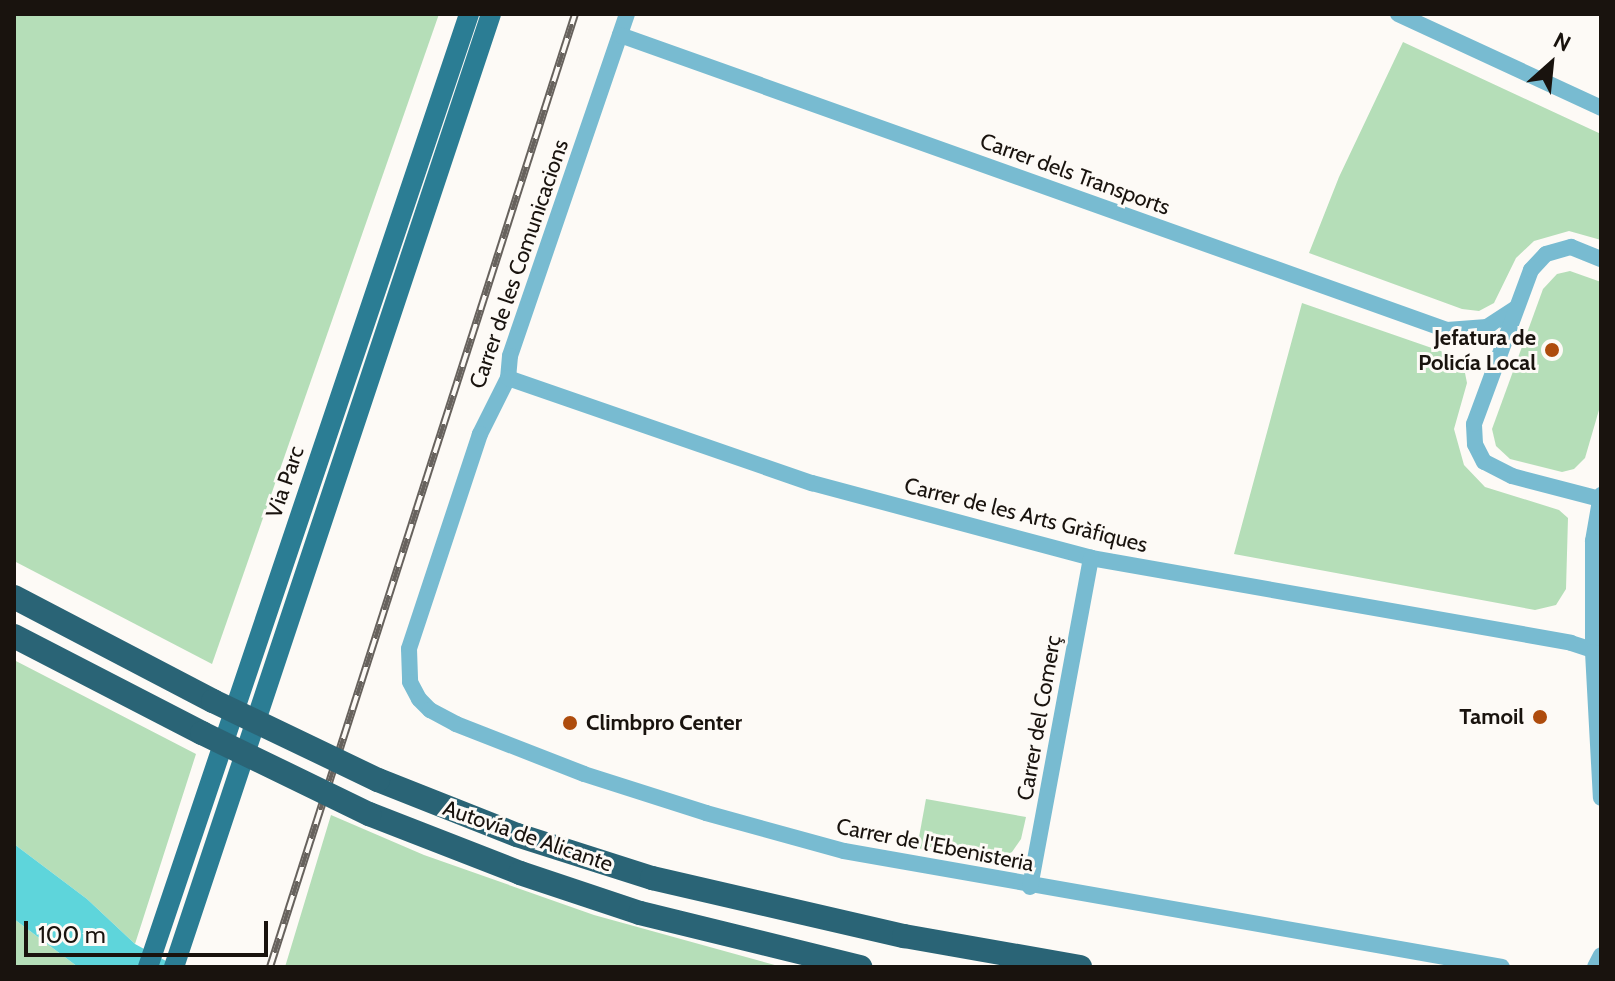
<!DOCTYPE html>
<meta charset="utf-8">
<style>
body{margin:0}
#map{position:relative;width:1615px;height:981px;overflow:hidden;background:#fdfaf6;font-family:Cabin,sans-serif}
div>[style]{position:absolute}
.green>*{inset:0;background:#b5deb8}
.water>*{inset:0;background:#5ed5db}
.minor>*{height:16px;margin:-8px;padding:0 8px;transform-origin:8px;border-radius:8px;background:#78bbd1}
.major>*{height:20px;margin:-10px;padding:0 10px;transform-origin:10px;border-radius:10px;background:#2b7d94}
.highway>*{height:24px;margin:-12px;padding:0 12px;transform-origin:12px;border-radius:12px;background:#2a6476}
.rail>*{height:8px;margin-top:-4px;transform-origin:0;background:repeating-linear-gradient(90deg,#fdfaf6 0 15px,#67625d 0 30px);box-sizing:border-box;border-block:2px solid #67625d}
.highway-bridge>*{height:24px;margin:-12px;padding:0 12px;transform-origin:12px;border-radius:12px;background:#2a6476}
.dots>*{width:22px;height:22px;translate:-50% -50%;box-sizing:border-box;border:4px solid #fdfaf6;border-radius:50%}
span{translate:-50% -50%;white-space:nowrap;text-align:center;line-height:1.15;-webkit-text-stroke:6px #fdfaf6;paint-order:stroke}
.street-label{font-size:22px;color:#19130e}
.poi-label{font-size:22px;color:#19130e;font-weight:700}
.right{translate:-100% -50%;text-align:right}
.left{translate:0 -50%;text-align:left}
.frame{position:absolute;inset:0;border:16px solid #19130e;pointer-events:none}
.north{position:absolute;left:1511px;top:24px;width:80px;height:80px;-webkit-text-stroke:6px #fdfaf6;paint-order:stroke;rotate:27deg;font-size:22px;font-weight:700;line-height:32px;text-align:center;color:#19130e}
.north::after{content:'';display:block;margin:auto;width:28px;height:36px;background:#19130e;clip-path:polygon(50% 0,100% 100%,50% 72%,0 100%)}
.scale{position:absolute;left:24px;top:921px;width:244px;height:36px;box-sizing:border-box;border:4px solid #19130e;border-top:0;padding-left:10px;font-size:24px;line-height:28px;white-space:nowrap;color:#19130e;-webkit-text-stroke:6px #fdfaf6;paint-order:stroke}
</style>
<div id="map">
<div class="green">
<i style="clip-path:polygon(14px 14px,439px 14px,212px 664px,14px 561px)"></i>
<i style="clip-path:polygon(1403px 42px,1601px 134px,1601px 240px,1569px 231px,1534px 241px,1516px 258px,1494px 303px,1479px 311px,1462px 309px,1309px 253px,1339px 177px)"></i>
<i style="clip-path:polygon(1570px 271px,1601px 282px,1601px 403px,1585px 458px,1574px 469px,1562px 472px,1510px 459px,1496px 446px,1492px 429px,1543px 289px,1557px 274px)"></i>
<i style="clip-path:polygon(1302px 303px,1452px 355px,1463px 363px,1467px 383px,1454px 429px,1464px 465px,1485px 487px,1559px 510px,1568px 518px,1566px 589px,1556px 605px,1535px 610px,1234px 554px)"></i>
<i style="clip-path:polygon(14px 660px,196px 754px,135px 944px,87px 899px,14px 844px)"></i>
<i style="clip-path:polygon(926px 799px,1026px 817px,1021px 839px,1012px 852px,993px 861px,917px 848px)"></i>
<i style="clip-path:polygon(331px 815px,424px 855px,594px 915px,782px 967px,285px 967px)"></i>
<i style="clip-path:polygon(14px 919px,78px 967px,14px 967px)"></i>
</div>
<div class="water">
<i style="clip-path:polygon(14px 844px,87px 899px,135px 944px,177px 967px,78px 967px,14px 919px)"></i>
</div>
<div class="minor">
<i style="left:627px;top:14px;width:361px;rotate:108.9deg"></i>
<i style="left:510px;top:356px;width:22px;rotate:95deg"></i>
<i style="left:508px;top:378px;width:63px;rotate:116.6deg"></i>
<i style="left:480px;top:434px;width:226px;rotate:108.3deg"></i>
<i style="left:409px;top:649px;width:33px;rotate:88deg"></i>
<i style="left:410px;top:682px;width:19px;rotate:62deg"></i>
<i style="left:419px;top:699px;width:16px;rotate:45deg"></i>
<i style="left:430px;top:710px;width:30px;rotate:28deg"></i>
<i style="left:456px;top:724px;width:137px;rotate:21.3deg"></i>
<i style="left:584px;top:774px;width:128px;rotate:17.7deg"></i>
<i style="left:706px;top:813px;width:143px;rotate:15.4deg"></i>
<i style="left:844px;top:851px;width:668px;rotate:10deg"></i>
<i style="left:1398px;top:14px;width:224px;rotate:24.8deg"></i>
<i style="left:620px;top:35px;width:878px;rotate:19.63deg"></i>
<i style="left:1447px;top:330px;width:40px;rotate:-4.3deg"></i>
<i style="left:1487px;top:327px;width:33px;rotate:-33deg"></i>
<i style="left:508px;top:378px;width:322px;rotate:19.1deg"></i>
<i style="left:812px;top:483px;width:289px;rotate:15deg"></i>
<i style="left:1091px;top:558px;width:487px;rotate:10deg"></i>
<i style="left:1571px;top:643px;width:32px;rotate:18deg"></i>
<i style="left:1601px;top:495px;width:47px;rotate:99.9deg"></i>
<i style="left:1593px;top:541px;width:111px;rotate:90deg"></i>
<i style="left:1593px;top:652px;width:146px;rotate:86.9deg"></i>
<i style="left:1600px;top:499px;width:91px;rotate:-165.4deg"></i>
<i style="left:1512px;top:476px;width:31px;rotate:-153deg"></i>
<i style="left:1484px;top:462px;width:20px;rotate:-117deg"></i>
<i style="left:1475px;top:444px;width:20px;rotate:-93deg"></i>
<i style="left:1474px;top:424px;width:164px;rotate:-69.7deg"></i>
<i style="left:1531px;top:270px;width:22px;rotate:-47deg"></i>
<i style="left:1546px;top:254px;width:26px;rotate:-16deg"></i>
<i style="left:1571px;top:247px;width:32px;rotate:22deg"></i>
<i style="left:1030px;top:887px;width:335px;rotate:-79.5deg"></i>
<i style="left:1595px;top:967px;width:13px;rotate:-63deg"></i>
</div>
<div class="major">
<i style="left:148px;top:967px;width:1006px;rotate:-71.38deg"></i>
<i style="left:174px;top:967px;width:1004px;rotate:-71.6deg"></i>
</div>
<div class="highway">
<i style="left:14px;top:597px;width:225px;rotate:27.6deg"></i>
<i style="left:14px;top:636px;width:212px;rotate:27.3deg"></i>
<i style="left:378px;top:780px;width:149px;rotate:21.6deg"></i>
<i style="left:517px;top:835px;width:142px;rotate:17.7deg"></i>
<i style="left:652px;top:878px;width:259px;rotate:13deg"></i>
<i style="left:904px;top:936px;width:179px;rotate:10deg"></i>
<i style="left:369px;top:814px;width:162px;rotate:21.3deg"></i>
<i style="left:520px;top:873px;width:126px;rotate:18.4deg"></i>
<i style="left:640px;top:913px;width:227px;rotate:13.8deg"></i>
</div>
<div class="rail">
<i style="left:270px;top:967px;width:1001px;rotate:-72.25deg"></i>
</div>
<div class="highway-bridge">
<i style="left:213px;top:701px;width:183px;rotate:25.6deg"></i>
<i style="left:202px;top:733px;width:186px;rotate:25.9deg"></i>
</div>
<div class="dots">
<i style="left:1552px;top:350px;background:#ae4c0d"></i>
<i style="left:1540px;top:717px;background:#ae4c0d"></i>
<i style="left:570px;top:723px;background:#ae4c0d"></i>
</div>
<div class="street-label">
<span style="left:1075px;top:174px;rotate:20deg">Carrer dels Transports</span>
<span style="left:519px;top:264px;rotate:-71deg">Carrer de les Comunicacions</span>
<span style="left:285px;top:482px;rotate:-71deg">Via Parc</span>
<span style="left:1026px;top:515px;rotate:14deg">Carrer de les Arts Gràfiques</span>
<span style="left:1039px;top:718px;rotate:-80deg">Carrer del Comerç</span>
<span style="left:528px;top:836px;rotate:19deg">Autovía de Alicante</span>
<span style="left:935px;top:845px;rotate:11deg">Carrer de l'Ebenisteria</span>
</div>
<div class="poi-label">
<span class="right" style="left:1536px;top:350px">Jefatura de<br>Policía Local</span>
<span class="right" style="left:1524px;top:717px">Tamoil</span>
<span class="left" style="left:586px;top:723px">Climbpro Center</span>
</div>
<div class="frame"></div>
<div class="north">N</div>
<div class="scale">100 m</div>
</div>
